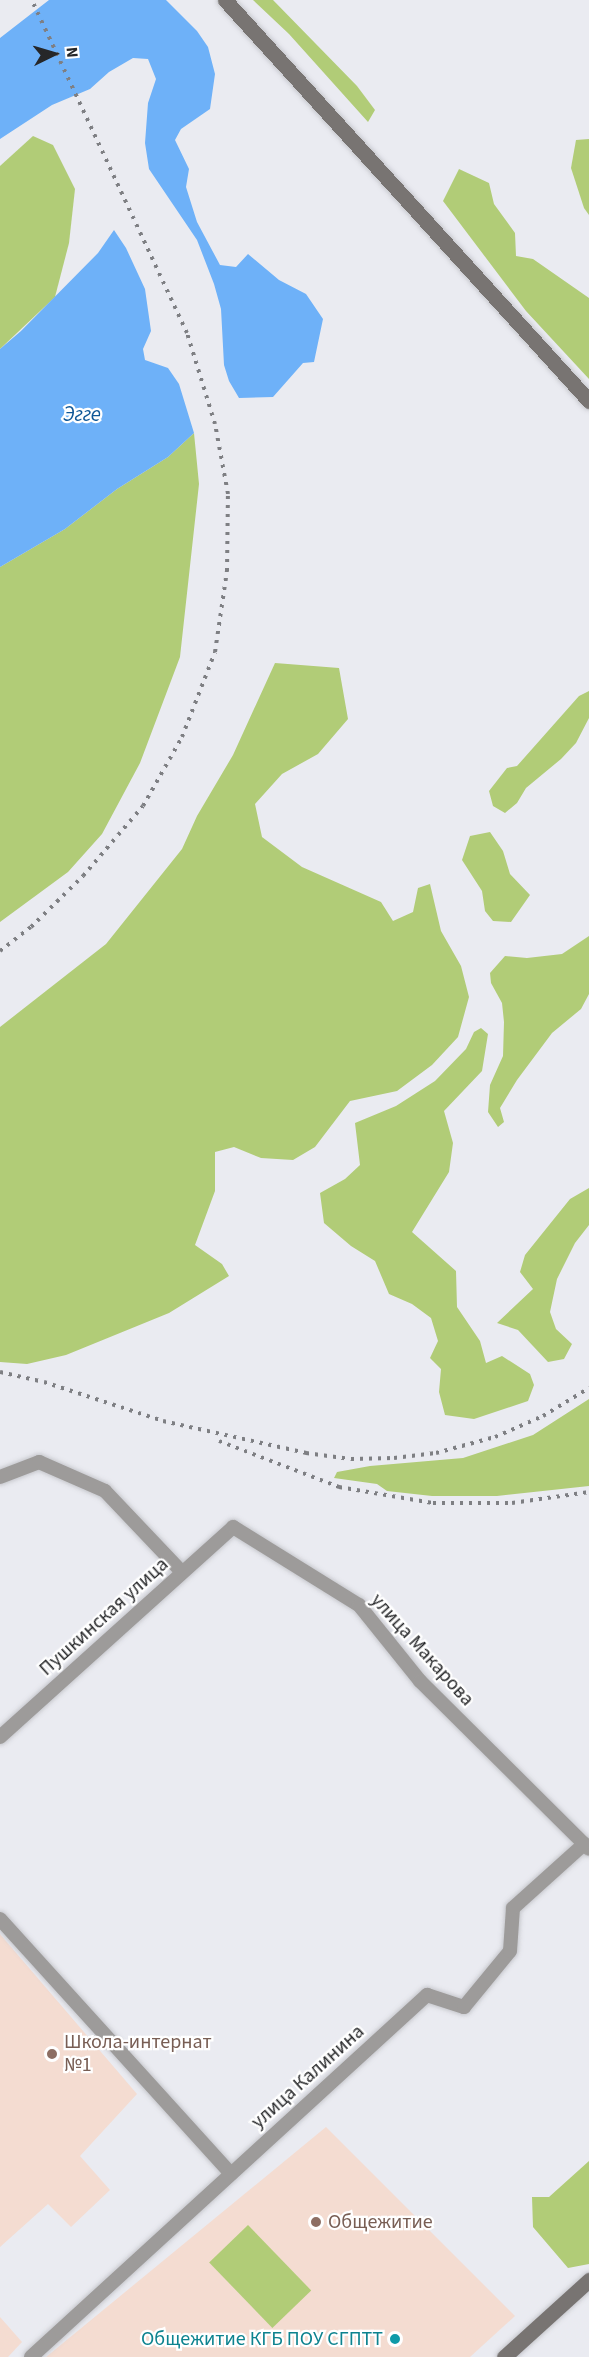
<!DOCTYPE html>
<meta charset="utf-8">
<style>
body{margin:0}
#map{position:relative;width:589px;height:2357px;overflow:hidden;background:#eaebf1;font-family:"Source Sans 3",sans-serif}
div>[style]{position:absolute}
.education>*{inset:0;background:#f4dcd1}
.green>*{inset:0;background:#b1cc77;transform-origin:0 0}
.water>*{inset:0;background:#6eb1f8}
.roads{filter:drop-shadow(0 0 2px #c7c8cd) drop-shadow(0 0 2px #c7c8cd)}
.minor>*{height:14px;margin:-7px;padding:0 7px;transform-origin:7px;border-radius:7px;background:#9d9b9a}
.secondary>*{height:15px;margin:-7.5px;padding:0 7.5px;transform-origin:7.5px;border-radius:7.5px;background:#787472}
.rail>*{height:4px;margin-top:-2px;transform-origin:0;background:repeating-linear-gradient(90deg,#7e7f83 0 3px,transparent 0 9px)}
.dots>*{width:16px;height:16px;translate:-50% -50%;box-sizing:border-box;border:3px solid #fff;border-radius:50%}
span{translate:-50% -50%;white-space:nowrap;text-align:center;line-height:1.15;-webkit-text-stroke:4.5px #fff;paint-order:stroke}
.street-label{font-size:20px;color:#262729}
.education-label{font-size:20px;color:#785e54}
.left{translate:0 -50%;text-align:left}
.culture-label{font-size:20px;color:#0d838f}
.right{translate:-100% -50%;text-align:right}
.water-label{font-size:21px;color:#0f5797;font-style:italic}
.north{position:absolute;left:24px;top:24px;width:60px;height:60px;-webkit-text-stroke:4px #fff;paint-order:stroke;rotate:85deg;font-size:16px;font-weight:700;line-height:24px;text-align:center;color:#262729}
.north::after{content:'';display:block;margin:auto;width:21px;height:27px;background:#262729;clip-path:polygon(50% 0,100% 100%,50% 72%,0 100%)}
</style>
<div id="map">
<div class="education">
<i style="clip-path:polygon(0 1934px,137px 2094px,80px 2156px,110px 2190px,71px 2227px,48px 2204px,0 2247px)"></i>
<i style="clip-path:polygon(326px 2127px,515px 2316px,470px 2357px,46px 2357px)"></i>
<i style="clip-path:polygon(0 2317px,22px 2342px,8px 2357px,0 2357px)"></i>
</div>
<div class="green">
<i style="clip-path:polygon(253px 0,273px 0,357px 86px,375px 110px,368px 122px,289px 34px)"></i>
<i style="clip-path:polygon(33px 136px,53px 145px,75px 189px,69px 243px,55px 297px,0 349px,0 166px)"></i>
<i style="clip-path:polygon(589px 139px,589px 215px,584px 208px,571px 168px,576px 140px)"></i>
<i style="clip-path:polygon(459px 169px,489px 183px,494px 204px,515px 233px,516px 256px,533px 259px,589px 298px,589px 379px,526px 311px,443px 201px)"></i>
<i style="clip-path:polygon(194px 433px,199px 484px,180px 657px,140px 763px,102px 834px,68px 872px,0 922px,0 567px,65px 529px,117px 489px,168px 457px)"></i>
<i style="clip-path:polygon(275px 663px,339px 668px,348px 719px,318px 754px,282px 774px,255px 804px,262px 837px,302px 867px,381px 902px,393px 921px,413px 912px,418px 888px,430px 884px,441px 931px,461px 966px,469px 997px,458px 1037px,432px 1065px,397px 1091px,350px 1101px,315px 1147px,293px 1160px,261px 1158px,234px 1147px,215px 1152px,215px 1191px,195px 1245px,222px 1264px,229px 1276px,169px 1313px,66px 1355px,27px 1364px,0 1362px,0 1027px,106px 944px,182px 849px,197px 816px,233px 755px)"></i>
<i style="clip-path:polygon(589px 691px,589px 718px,576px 743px,561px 759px,526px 788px,517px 803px,505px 813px,493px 806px,489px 791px,507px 768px,517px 766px,579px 696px)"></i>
<i style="clip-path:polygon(490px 832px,503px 851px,510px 874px,530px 895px,511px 922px,493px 921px,485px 911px,482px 891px,462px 860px,470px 836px)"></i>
<i style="clip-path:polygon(589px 936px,589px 994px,581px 1009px,552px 1033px,517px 1080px,500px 1108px,504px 1122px,498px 1127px,488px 1112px,490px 1085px,503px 1056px,504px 1022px,502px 1003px,491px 983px,490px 973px,505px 956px,527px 958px,562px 954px)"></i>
<i style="clip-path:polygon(481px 1028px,488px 1034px,482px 1071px,444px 1111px,453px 1143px,449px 1172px,412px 1232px,456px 1271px,457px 1307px,480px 1341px,486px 1363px,502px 1356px,530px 1374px,534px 1385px,528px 1401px,474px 1419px,445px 1415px,439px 1392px,441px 1369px,430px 1358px,438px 1341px,431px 1318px,412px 1304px,389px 1294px,375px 1261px,351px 1246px,324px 1223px,320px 1193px,345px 1179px,360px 1165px,355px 1123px,396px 1106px,435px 1081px,466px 1049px,474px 1032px)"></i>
<i style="clip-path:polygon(589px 1188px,589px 1225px,575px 1243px,557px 1279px,550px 1312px,556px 1329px,572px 1344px,564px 1359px,548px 1362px,518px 1330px,497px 1323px,533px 1289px,520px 1272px,525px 1255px,570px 1199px)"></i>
<i style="clip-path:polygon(589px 1399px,589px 1486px,497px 1496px,432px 1496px,387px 1491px,377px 1484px,334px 1478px,337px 1472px,370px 1466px,463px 1458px,533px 1435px)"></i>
<i style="clip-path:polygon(589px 2161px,589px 2264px,568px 2268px,533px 2227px,532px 2197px,549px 2197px)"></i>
<i style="left:248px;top:2225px;width:91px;height:54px;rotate:46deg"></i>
</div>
<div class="water">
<i style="clip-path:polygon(49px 0,166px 0,197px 31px,208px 47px,215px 74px,210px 109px,181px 129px,175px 140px,189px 169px,186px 187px,197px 222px,220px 265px,236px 267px,248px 254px,279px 280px,306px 294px,323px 319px,314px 362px,303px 363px,273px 397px,239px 398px,229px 381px,224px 365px,221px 309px,214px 284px,197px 240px,149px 169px,145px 143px,148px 103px,156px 79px,148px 59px,133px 58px,109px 72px,90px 89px,52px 105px,0 139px,0 38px)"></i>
<i style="clip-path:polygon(114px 230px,126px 248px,145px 289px,151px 331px,143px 349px,145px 360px,168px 368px,179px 384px,194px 433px,168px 457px,117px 489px,65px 529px,0 567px,0 349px,21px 331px,98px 253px)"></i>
</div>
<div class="roads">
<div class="minor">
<i style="left:0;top:1477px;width:42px;rotate:-21deg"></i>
<i style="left:39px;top:1462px;width:72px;rotate:23.7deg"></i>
<i style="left:105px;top:1491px;width:112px;rotate:46.5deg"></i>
<i style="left:0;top:1737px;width:314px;rotate:-42deg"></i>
<i style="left:233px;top:1527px;width:148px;rotate:31.8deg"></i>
<i style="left:359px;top:1605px;width:97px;rotate:51.2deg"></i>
<i style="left:420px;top:1681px;width:238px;rotate:44.8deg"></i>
<i style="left:0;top:1919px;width:344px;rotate:47.8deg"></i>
<i style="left:31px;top:2357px;width:537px;rotate:-42.43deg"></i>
<i style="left:427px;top:1995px;width:39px;rotate:18deg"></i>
<i style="left:464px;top:2007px;width:72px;rotate:-50.6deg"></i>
<i style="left:510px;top:1951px;width:43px;rotate:-86deg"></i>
<i style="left:513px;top:1908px;width:96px;rotate:-42deg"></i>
</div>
<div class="secondary">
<i style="left:225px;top:0;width:542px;rotate:47.77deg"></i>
<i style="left:504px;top:2357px;width:115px;rotate:-42.2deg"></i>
</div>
</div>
<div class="rail">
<i style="left:0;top:951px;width:39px;rotate:-38deg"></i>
<i style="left:31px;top:927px;width:73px;rotate:-44.4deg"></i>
<i style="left:83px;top:876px;width:92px;rotate:-49.4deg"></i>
<i style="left:143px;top:806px;width:79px;rotate:-60.5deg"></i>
<i style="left:182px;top:737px;width:91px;rotate:-68.8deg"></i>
<i style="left:215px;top:652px;width:82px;rotate:-81.6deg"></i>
<i style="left:227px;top:571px;width:77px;rotate:-89.3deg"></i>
<i style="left:228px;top:494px;width:71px;rotate:-100.5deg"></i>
<i style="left:215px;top:424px;width:95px;rotate:-107.1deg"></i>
<i style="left:187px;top:333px;width:367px;rotate:-115deg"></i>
<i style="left:0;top:1372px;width:45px;rotate:12.8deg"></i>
<i style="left:44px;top:1382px;width:125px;rotate:18.1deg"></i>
<i style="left:163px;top:1421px;width:147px;rotate:12.6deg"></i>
<i style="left:306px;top:1453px;width:45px;rotate:7.6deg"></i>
<i style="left:351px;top:1459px;width:43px;rotate:-1.3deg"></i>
<i style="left:394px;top:1458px;width:42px;rotate:-6.8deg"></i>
<i style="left:436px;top:1453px;width:61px;rotate:-15.2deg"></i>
<i style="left:495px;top:1437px;width:52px;rotate:-23.6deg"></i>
<i style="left:543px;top:1416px;width:54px;rotate:-31.3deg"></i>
<i style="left:219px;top:1441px;width:129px;rotate:21deg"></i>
<i style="left:339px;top:1487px;width:95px;rotate:9.7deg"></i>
<i style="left:433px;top:1503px;width:79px"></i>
<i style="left:512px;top:1503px;width:78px;rotate:-8.1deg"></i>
</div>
<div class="dots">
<i style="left:52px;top:2054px;background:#8d6e63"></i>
<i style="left:316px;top:2222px;background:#8d6e63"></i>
<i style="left:395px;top:2339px;background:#0f9aa8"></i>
</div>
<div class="street-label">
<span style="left:104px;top:1617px;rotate:-42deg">Пушкинская улица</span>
<span style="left:422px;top:1650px;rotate:48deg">улица Макарова</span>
<span style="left:308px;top:2077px;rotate:-42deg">улица Калинина</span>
</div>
<div class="education-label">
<span class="left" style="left:64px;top:2054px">Школа-интернат<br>№1</span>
<span class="left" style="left:328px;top:2222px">Общежитие</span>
</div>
<div class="culture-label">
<span class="right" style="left:383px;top:2339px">Общежитие КГБ ПОУ СГПТТ</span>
</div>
<div class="water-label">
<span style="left:82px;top:414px">Эгге</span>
</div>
<div class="north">N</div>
</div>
